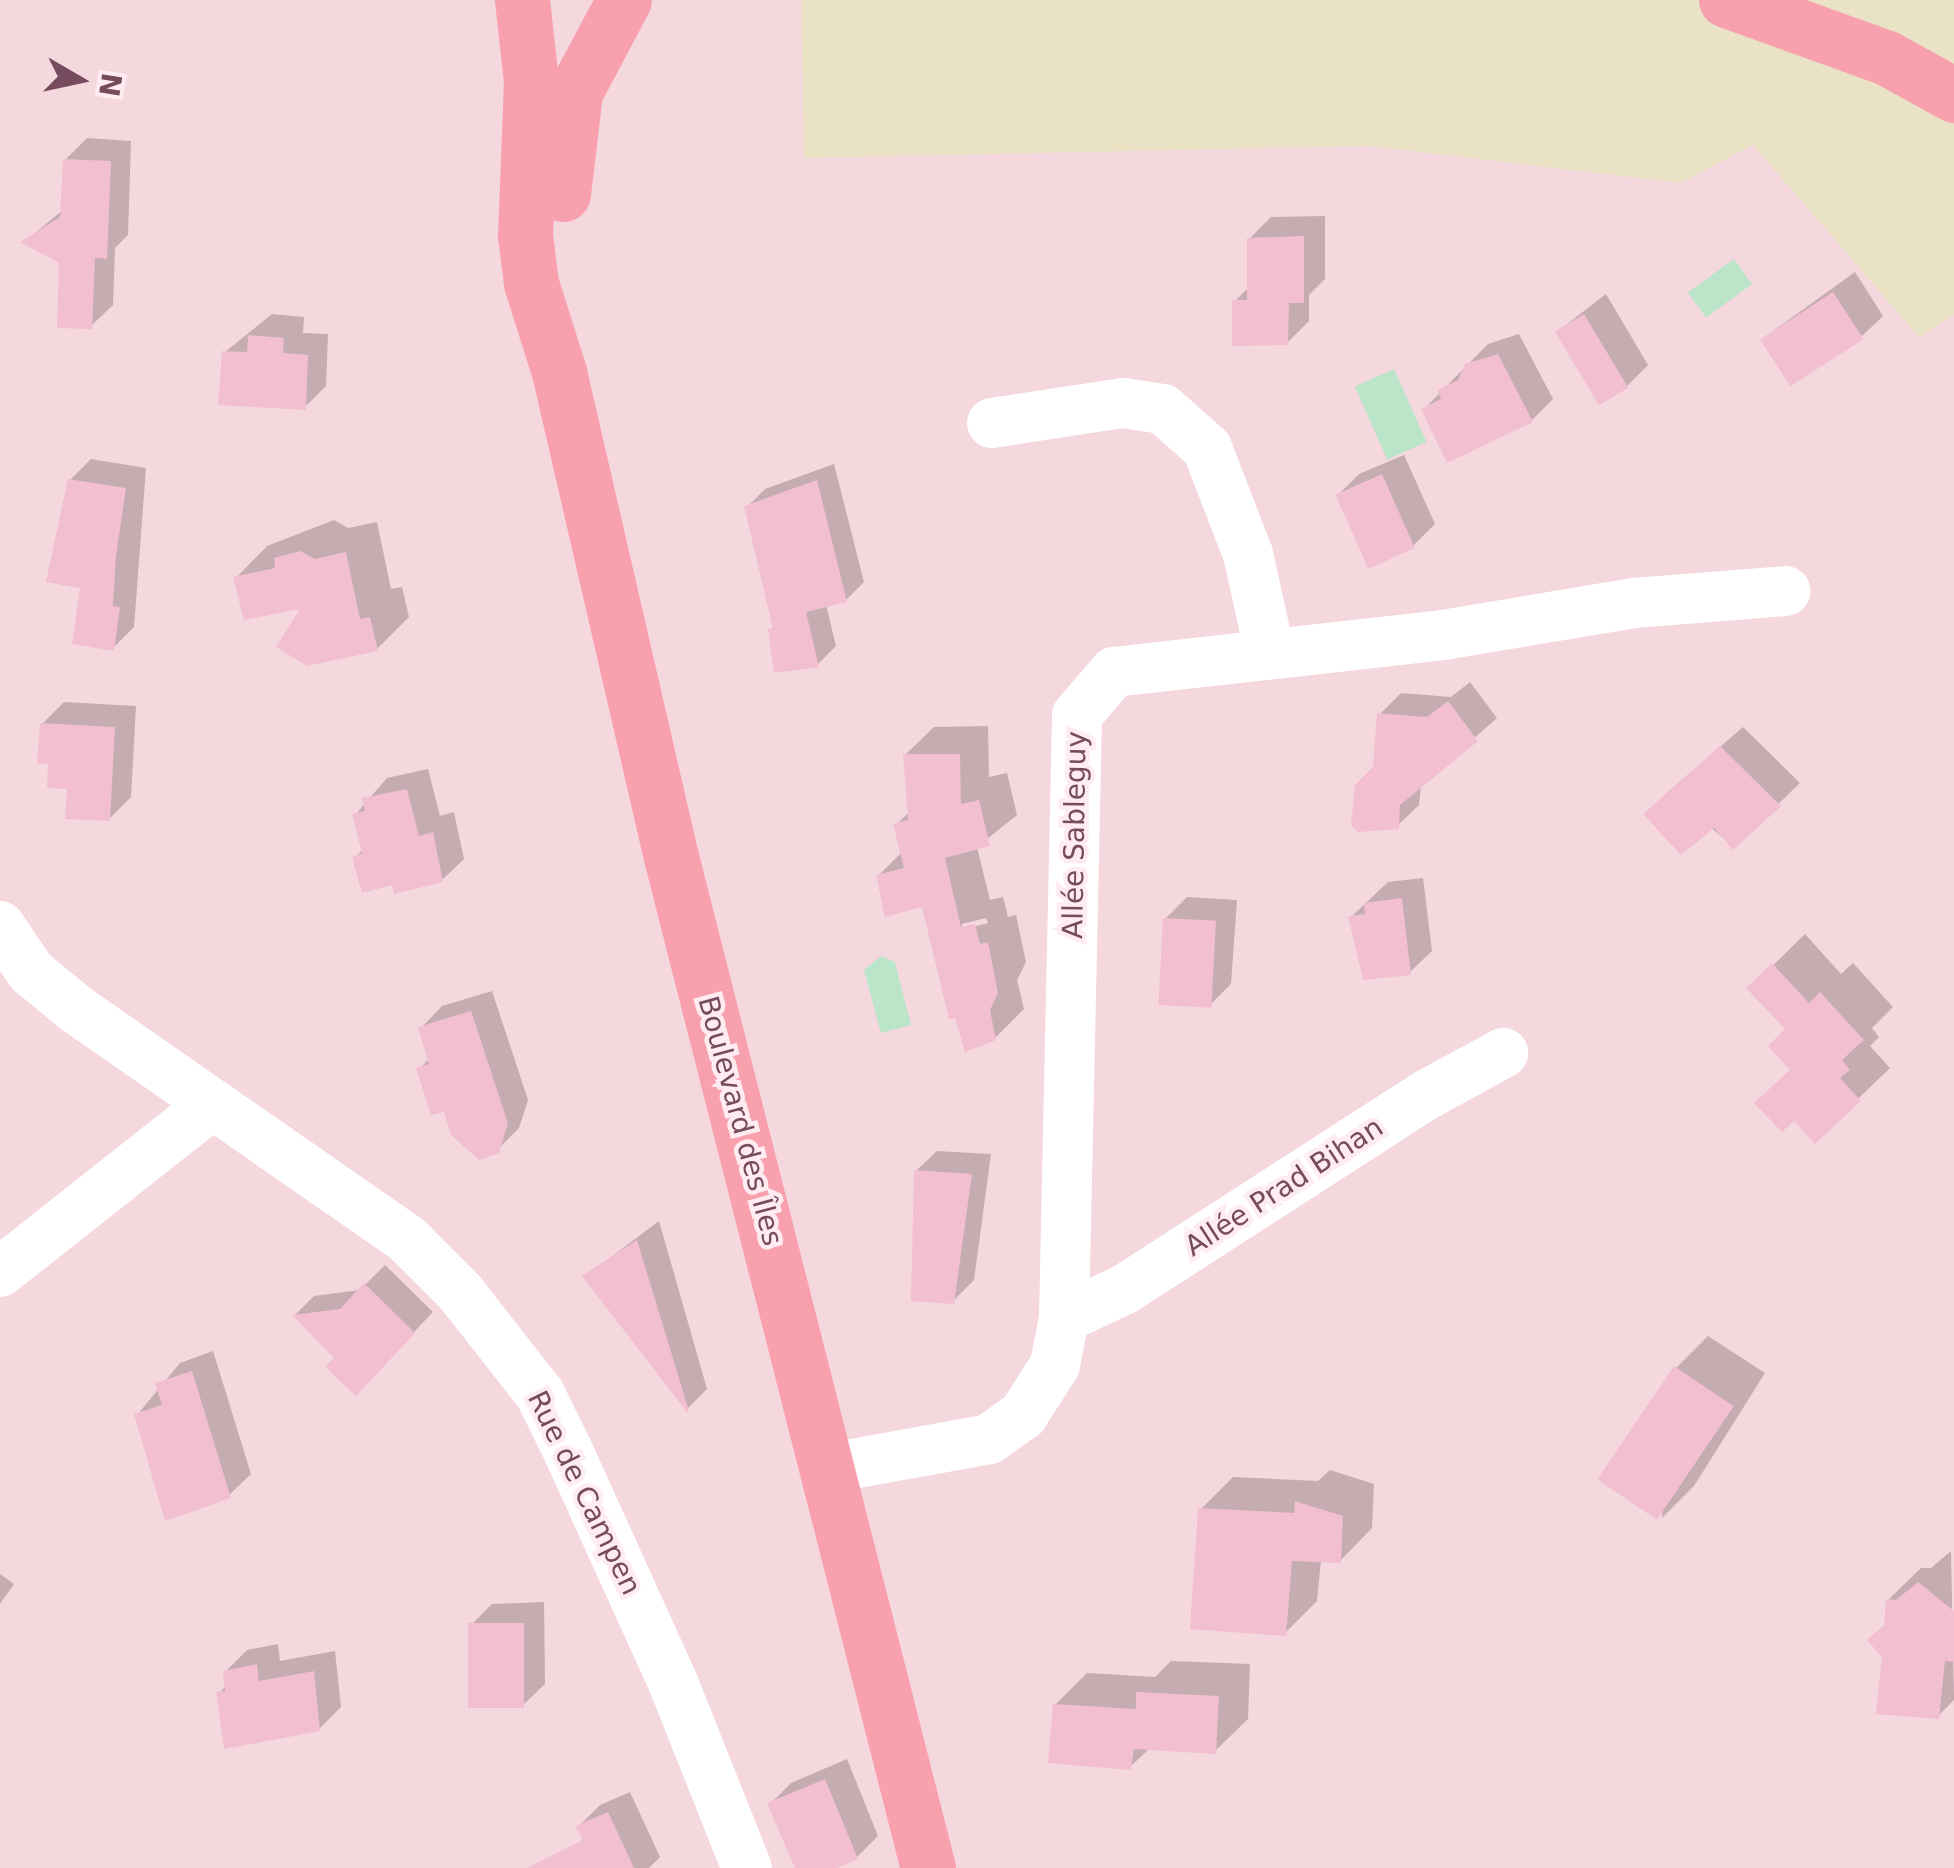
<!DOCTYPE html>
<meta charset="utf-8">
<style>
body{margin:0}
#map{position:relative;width:1954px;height:1868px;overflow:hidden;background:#fce6ea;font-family:"DejaVu Sans",sans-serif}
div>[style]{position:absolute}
.residential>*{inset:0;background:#f5d7de}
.green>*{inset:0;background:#e9e2c4}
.water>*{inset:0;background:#bae5c9;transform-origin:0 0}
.shadow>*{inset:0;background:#0003}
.building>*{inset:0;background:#f1bed2;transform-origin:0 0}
.minor>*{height:50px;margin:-25px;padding:0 25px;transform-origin:25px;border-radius:25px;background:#fff}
.major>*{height:55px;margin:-27.5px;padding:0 27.5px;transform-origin:27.5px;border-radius:27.5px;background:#f9a0af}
span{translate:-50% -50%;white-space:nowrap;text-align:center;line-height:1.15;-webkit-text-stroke:9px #ffecf0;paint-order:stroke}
.street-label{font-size:28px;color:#754b5d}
.north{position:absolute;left:30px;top:30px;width:100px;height:100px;-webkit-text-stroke:8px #ffecf0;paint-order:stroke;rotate:99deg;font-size:28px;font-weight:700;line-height:40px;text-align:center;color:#754b5d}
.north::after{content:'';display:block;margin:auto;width:35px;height:45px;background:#754b5d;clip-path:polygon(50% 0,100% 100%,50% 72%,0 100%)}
</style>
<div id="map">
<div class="residential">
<i style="clip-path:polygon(0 0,801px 0,805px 158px,1369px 146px,1681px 183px,1753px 145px,1918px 336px,1954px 315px,1954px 1868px,0 1868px)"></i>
</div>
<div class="green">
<i style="clip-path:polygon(801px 0,1954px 0,1954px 315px,1919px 337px,1753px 145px,1681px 183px,1369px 146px,804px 158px)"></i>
</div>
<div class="water">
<i style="left:1734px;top:259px;width:31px;height:57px;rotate:54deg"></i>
<i style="left:1394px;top:369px;width:80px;height:43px;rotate:66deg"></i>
<i style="clip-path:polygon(881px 956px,895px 962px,911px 1025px,881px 1033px,864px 970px)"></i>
</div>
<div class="shadow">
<i style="clip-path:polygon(87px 138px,131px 141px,128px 235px,115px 248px,113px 305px,91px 326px,61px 261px,24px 242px,63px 210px,65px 160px)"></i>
<i style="clip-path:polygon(1325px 216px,1325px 279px,1309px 295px,1309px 321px,1287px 343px,1235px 301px,1249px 287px,1249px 239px,1271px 217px)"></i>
<i style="clip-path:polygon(1855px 272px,1883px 316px,1861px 337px,1762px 339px)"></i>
<i style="clip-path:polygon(1606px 294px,1648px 365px,1627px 386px,1558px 331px)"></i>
<i style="clip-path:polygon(272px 314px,304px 317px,303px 333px,328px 334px,326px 386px,305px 407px,225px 352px)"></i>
<i style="clip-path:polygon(1519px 334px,1553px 399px,1532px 420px,1424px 409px,1488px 344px)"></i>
<i style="clip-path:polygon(1404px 455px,1435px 524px,1413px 546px,1338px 495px,1359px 474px)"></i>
<i style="clip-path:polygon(91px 459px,146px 468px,134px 627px,113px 648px,82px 586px,70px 480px)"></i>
<i style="clip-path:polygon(834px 464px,864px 582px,846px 600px,826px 605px,836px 646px,818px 664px,770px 630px,775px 626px,747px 507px,765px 489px)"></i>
<i style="clip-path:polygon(334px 520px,348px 528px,377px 522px,391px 589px,402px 587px,409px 617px,377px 649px,305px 606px,236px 578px,267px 546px)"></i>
<i style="clip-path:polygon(1470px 682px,1497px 718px,1421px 785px,1419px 805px,1397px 826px,1376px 768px,1380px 714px,1401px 693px,1451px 697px)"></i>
<i style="clip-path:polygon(64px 702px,136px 706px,131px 797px,109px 819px,50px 761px,42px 724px)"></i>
<i style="clip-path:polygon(evenodd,988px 726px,989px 777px,1007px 773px,1017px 815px,977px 847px,990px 900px,1003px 897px,1008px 917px,1016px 915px,1026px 962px,1017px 980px,1024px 1009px,995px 1038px,924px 904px,878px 876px,903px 851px,896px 825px,910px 811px,905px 755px,934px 727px,988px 726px,986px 918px,988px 923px,962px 930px,962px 924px,986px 918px)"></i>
<i style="clip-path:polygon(1743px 727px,1800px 783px,1734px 847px,1668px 792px)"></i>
<i style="clip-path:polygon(428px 769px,440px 816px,454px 812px,464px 859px,442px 880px,394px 882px,355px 858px,363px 849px,355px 815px,387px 778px)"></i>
<i style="clip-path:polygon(1423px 878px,1432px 951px,1410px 972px,1351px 917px,1388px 882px)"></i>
<i style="clip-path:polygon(1187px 897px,1237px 900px,1231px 984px,1210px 1005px,1165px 919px)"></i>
<i style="clip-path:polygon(1805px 934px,1841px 974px,1853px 963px,1893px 1007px,1872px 1028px,1879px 1037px,1870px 1046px,1890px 1068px,1815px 1140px,1792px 1069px,1788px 1029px,1750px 988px)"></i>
<i style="clip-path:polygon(492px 991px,528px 1100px,519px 1128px,497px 1150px,446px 1109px,419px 1069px,430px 1058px,421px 1028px,442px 1006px)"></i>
<i style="clip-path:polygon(937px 1151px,991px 1154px,974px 1280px,953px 1301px,916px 1171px)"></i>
<i style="clip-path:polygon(659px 1221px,707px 1389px,687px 1409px,586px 1276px)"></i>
<i style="clip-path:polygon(385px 1265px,433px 1312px,375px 1373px,338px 1358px,295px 1315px,314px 1296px,360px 1290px)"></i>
<i style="clip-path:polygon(1708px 1336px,1765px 1373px,1694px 1486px,1662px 1518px,1676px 1368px)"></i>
<i style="clip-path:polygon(213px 1351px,251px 1474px,229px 1495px,137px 1415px,180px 1363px)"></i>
<i style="clip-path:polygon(1330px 1470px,1374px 1484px,1372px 1528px,1340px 1561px,1321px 1560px,1317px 1601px,1285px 1633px,1201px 1509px,1233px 1477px,1318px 1481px)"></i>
<i style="clip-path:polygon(1951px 1551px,1954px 1700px,1938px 1716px,1886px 1624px,1888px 1600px,1921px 1568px,1931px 1568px)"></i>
<i style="clip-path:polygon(0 1574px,14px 1584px,0 1604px)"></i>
<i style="clip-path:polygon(544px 1602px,545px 1684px,523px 1705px,470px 1626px,492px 1604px)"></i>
<i style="clip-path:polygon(278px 1644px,280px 1661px,335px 1651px,341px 1707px,319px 1729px,219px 1693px,227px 1685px,225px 1672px,247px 1650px)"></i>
<i style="clip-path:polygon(1171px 1661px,1250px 1664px,1248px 1719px,1215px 1751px,1150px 1748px,1130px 1767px,1055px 1705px,1087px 1673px,1155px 1677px)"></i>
<i style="clip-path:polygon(847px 1759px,878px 1836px,857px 1857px,831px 1868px,797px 1868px,770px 1804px,791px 1783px)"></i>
<i style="clip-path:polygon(630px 1792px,660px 1857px,649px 1868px,566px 1868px,584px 1837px,578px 1827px,600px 1805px)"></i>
</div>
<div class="building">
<i style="clip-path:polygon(63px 159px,111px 161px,107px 259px,95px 258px,92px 329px,57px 328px,59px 263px,20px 242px,60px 217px)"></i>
<i style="clip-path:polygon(1304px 236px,1304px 303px,1289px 303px,1288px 345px,1232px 346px,1232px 300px,1247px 300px,1247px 238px)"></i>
<i style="left:1833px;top:292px;width:56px;height:87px;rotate:57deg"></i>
<i style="left:1584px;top:314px;width:86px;height:34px;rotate:59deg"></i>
<i style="clip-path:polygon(248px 335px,284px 338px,283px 353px,308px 355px,306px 410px,218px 405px,222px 351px,247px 352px)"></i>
<i style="clip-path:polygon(1498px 354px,1533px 422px,1447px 463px,1421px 409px,1441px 399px,1437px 390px,1458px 380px,1465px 364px)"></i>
<i style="left:1382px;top:474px;width:81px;height:51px;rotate:66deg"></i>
<i style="clip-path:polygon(68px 479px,126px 488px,116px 556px,113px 606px,120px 607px,114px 651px,72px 644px,80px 588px,46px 582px)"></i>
<i style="clip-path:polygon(817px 480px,847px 602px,806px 612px,819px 667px,774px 673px,768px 629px,773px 629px,744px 506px)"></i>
<i style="clip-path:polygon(300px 551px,315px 559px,346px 552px,360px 619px,370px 617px,378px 651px,307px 666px,276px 647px,300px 609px,244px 620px,233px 577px,275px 568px,274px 558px)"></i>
<i style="clip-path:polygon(1448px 701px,1478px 741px,1400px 805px,1399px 829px,1358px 832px,1351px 825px,1355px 785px,1373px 767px,1377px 713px,1427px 717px)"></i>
<i style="clip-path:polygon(40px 723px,115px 727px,110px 821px,65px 819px,67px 789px,47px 788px,48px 764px,37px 763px)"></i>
<i style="clip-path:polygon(1720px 746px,1781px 806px,1733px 850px,1714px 828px,1681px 855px,1643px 814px)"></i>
<i style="clip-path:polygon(903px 754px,960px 754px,961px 804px,979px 800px,990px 846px,945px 858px,961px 927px,975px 924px,980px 944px,988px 942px,998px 993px,990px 1010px,996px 1040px,965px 1052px,955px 1018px,949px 1019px,922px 907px,885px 917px,876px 875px,904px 868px,893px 824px,908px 820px)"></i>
<i style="clip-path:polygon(407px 789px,419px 836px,433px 832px,443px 882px,394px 894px,392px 885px,362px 893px,352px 857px,362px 853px,352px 814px,365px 811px,362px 798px)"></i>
<i style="clip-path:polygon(1402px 898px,1411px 975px,1363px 980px,1348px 916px,1365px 914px,1364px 903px)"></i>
<i style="left:1163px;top:918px;width:53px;height:87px;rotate:3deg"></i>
<i style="clip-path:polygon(1772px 963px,1809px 1003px,1820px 992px,1864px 1040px,1842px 1060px,1850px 1070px,1840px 1078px,1861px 1101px,1815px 1144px,1794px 1121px,1782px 1132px,1754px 1103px,1790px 1070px,1768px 1046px,1785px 1029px,1746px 988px)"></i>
<i style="clip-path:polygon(471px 1011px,508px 1123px,499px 1153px,479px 1160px,451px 1135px,444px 1112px,431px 1115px,416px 1068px,429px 1064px,418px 1027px)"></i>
<i style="clip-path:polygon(914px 1170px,972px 1174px,954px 1304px,911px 1301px)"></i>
<i style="clip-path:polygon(637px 1240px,689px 1411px,687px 1412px,582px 1276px)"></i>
<i style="clip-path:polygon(364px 1283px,415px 1333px,356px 1396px,325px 1367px,334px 1358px,292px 1315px,340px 1309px)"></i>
<i style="left:1674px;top:1366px;width:72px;height:137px;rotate:34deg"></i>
<i style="clip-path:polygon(192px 1371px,231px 1498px,165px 1521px,134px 1414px,162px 1405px,155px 1383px)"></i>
<i style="clip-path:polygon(1295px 1501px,1343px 1516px,1341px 1563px,1292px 1561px,1286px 1636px,1190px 1629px,1198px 1508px,1294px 1513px)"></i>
<i style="clip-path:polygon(1918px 1582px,1954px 1611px,1954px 1662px,1945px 1661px,1939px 1719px,1876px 1714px,1882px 1657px,1867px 1640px,1884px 1625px,1886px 1599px,1896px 1600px)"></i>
<i style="left:524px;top:1623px;width:85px;height:56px;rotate:90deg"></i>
<i style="clip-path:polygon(257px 1664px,259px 1681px,314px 1671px,320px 1731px,224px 1749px,216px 1692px,225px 1691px,223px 1671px)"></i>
<i style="clip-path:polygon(1136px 1692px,1219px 1696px,1216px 1754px,1134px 1749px,1131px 1770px,1048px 1763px,1053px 1704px,1136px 1709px)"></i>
<i style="clip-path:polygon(825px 1779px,858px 1859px,837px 1868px,795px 1868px,767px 1803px)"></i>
<i style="clip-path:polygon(608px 1812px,634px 1868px,527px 1868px,583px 1840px,575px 1826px)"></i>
</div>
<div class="minor">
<i style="left:992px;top:423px;width:133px;rotate:-8.7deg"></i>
<i style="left:1123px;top:403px;width:40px;rotate:8.5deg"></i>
<i style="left:1163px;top:409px;width:59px;rotate:41.6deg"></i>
<i style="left:1207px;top:448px;width:114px;rotate:68.9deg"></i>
<i style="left:1248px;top:554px;width:102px;rotate:77.6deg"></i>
<i style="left:0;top:926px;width:55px;rotate:56deg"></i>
<i style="left:31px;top:972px;width:58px;rotate:39.4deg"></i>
<i style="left:76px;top:1009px;width:404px;rotate:34.8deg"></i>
<i style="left:408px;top:1240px;width:74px;rotate:45deg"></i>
<i style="left:460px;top:1292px;width:130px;rotate:51.9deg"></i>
<i style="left:540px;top:1394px;width:64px;rotate:63.8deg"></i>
<i style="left:568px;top:1451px;width:257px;rotate:65.6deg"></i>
<i style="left:674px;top:1685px;width:197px;rotate:68.3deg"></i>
<i style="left:0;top:1272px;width:266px;rotate:-38.3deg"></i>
<i style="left:1064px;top:1318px;width:68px;rotate:-25.4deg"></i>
<i style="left:1125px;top:1289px;width:358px;rotate:-32.8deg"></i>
<i style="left:1426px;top:1095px;width:88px;rotate:-28.6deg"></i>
<i style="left:830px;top:1468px;width:162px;rotate:-10.3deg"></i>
<i style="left:989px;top:1439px;width:42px;rotate:-35.2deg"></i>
<i style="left:1023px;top:1415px;width:59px;rotate:-57.4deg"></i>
<i style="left:1055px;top:1365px;width:48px;rotate:-79.2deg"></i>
<i style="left:1064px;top:1318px;width:603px;rotate:-88.76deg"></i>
<i style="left:1077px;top:715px;width:57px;rotate:-49.3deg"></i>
<i style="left:1114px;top:672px;width:331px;rotate:-6.4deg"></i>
<i style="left:1443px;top:635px;width:194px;rotate:-9.5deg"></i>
<i style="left:1634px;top:603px;width:152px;rotate:-4.5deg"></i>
</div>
<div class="major">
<i style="left:522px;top:0;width:81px;rotate:83.7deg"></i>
<i style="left:531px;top:81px;width:154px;rotate:92.2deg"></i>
<i style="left:525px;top:235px;width:48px;rotate:82.9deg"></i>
<i style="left:531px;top:283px;width:93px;rotate:72.5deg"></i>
<i style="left:559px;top:372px;width:498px;rotate:77deg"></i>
<i style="left:671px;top:857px;width:1043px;rotate:75.74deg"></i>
<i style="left:1726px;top:0;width:171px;rotate:19.8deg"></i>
<i style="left:1887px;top:58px;width:77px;rotate:28.9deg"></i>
<i style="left:563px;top:194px;width:103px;rotate:-83.3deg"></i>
<i style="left:575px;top:92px;width:104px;rotate:-62deg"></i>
</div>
<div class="street-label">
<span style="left:1075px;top:835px;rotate:-89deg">Allée Sableguy</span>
<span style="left:740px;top:1121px;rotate:75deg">Boulevard des Îles</span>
<span style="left:1284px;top:1187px;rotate:-33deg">Allée Prad Bihan</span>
<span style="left:584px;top:1493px;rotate:64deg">Rue de Campen</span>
</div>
<div class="north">N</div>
</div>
